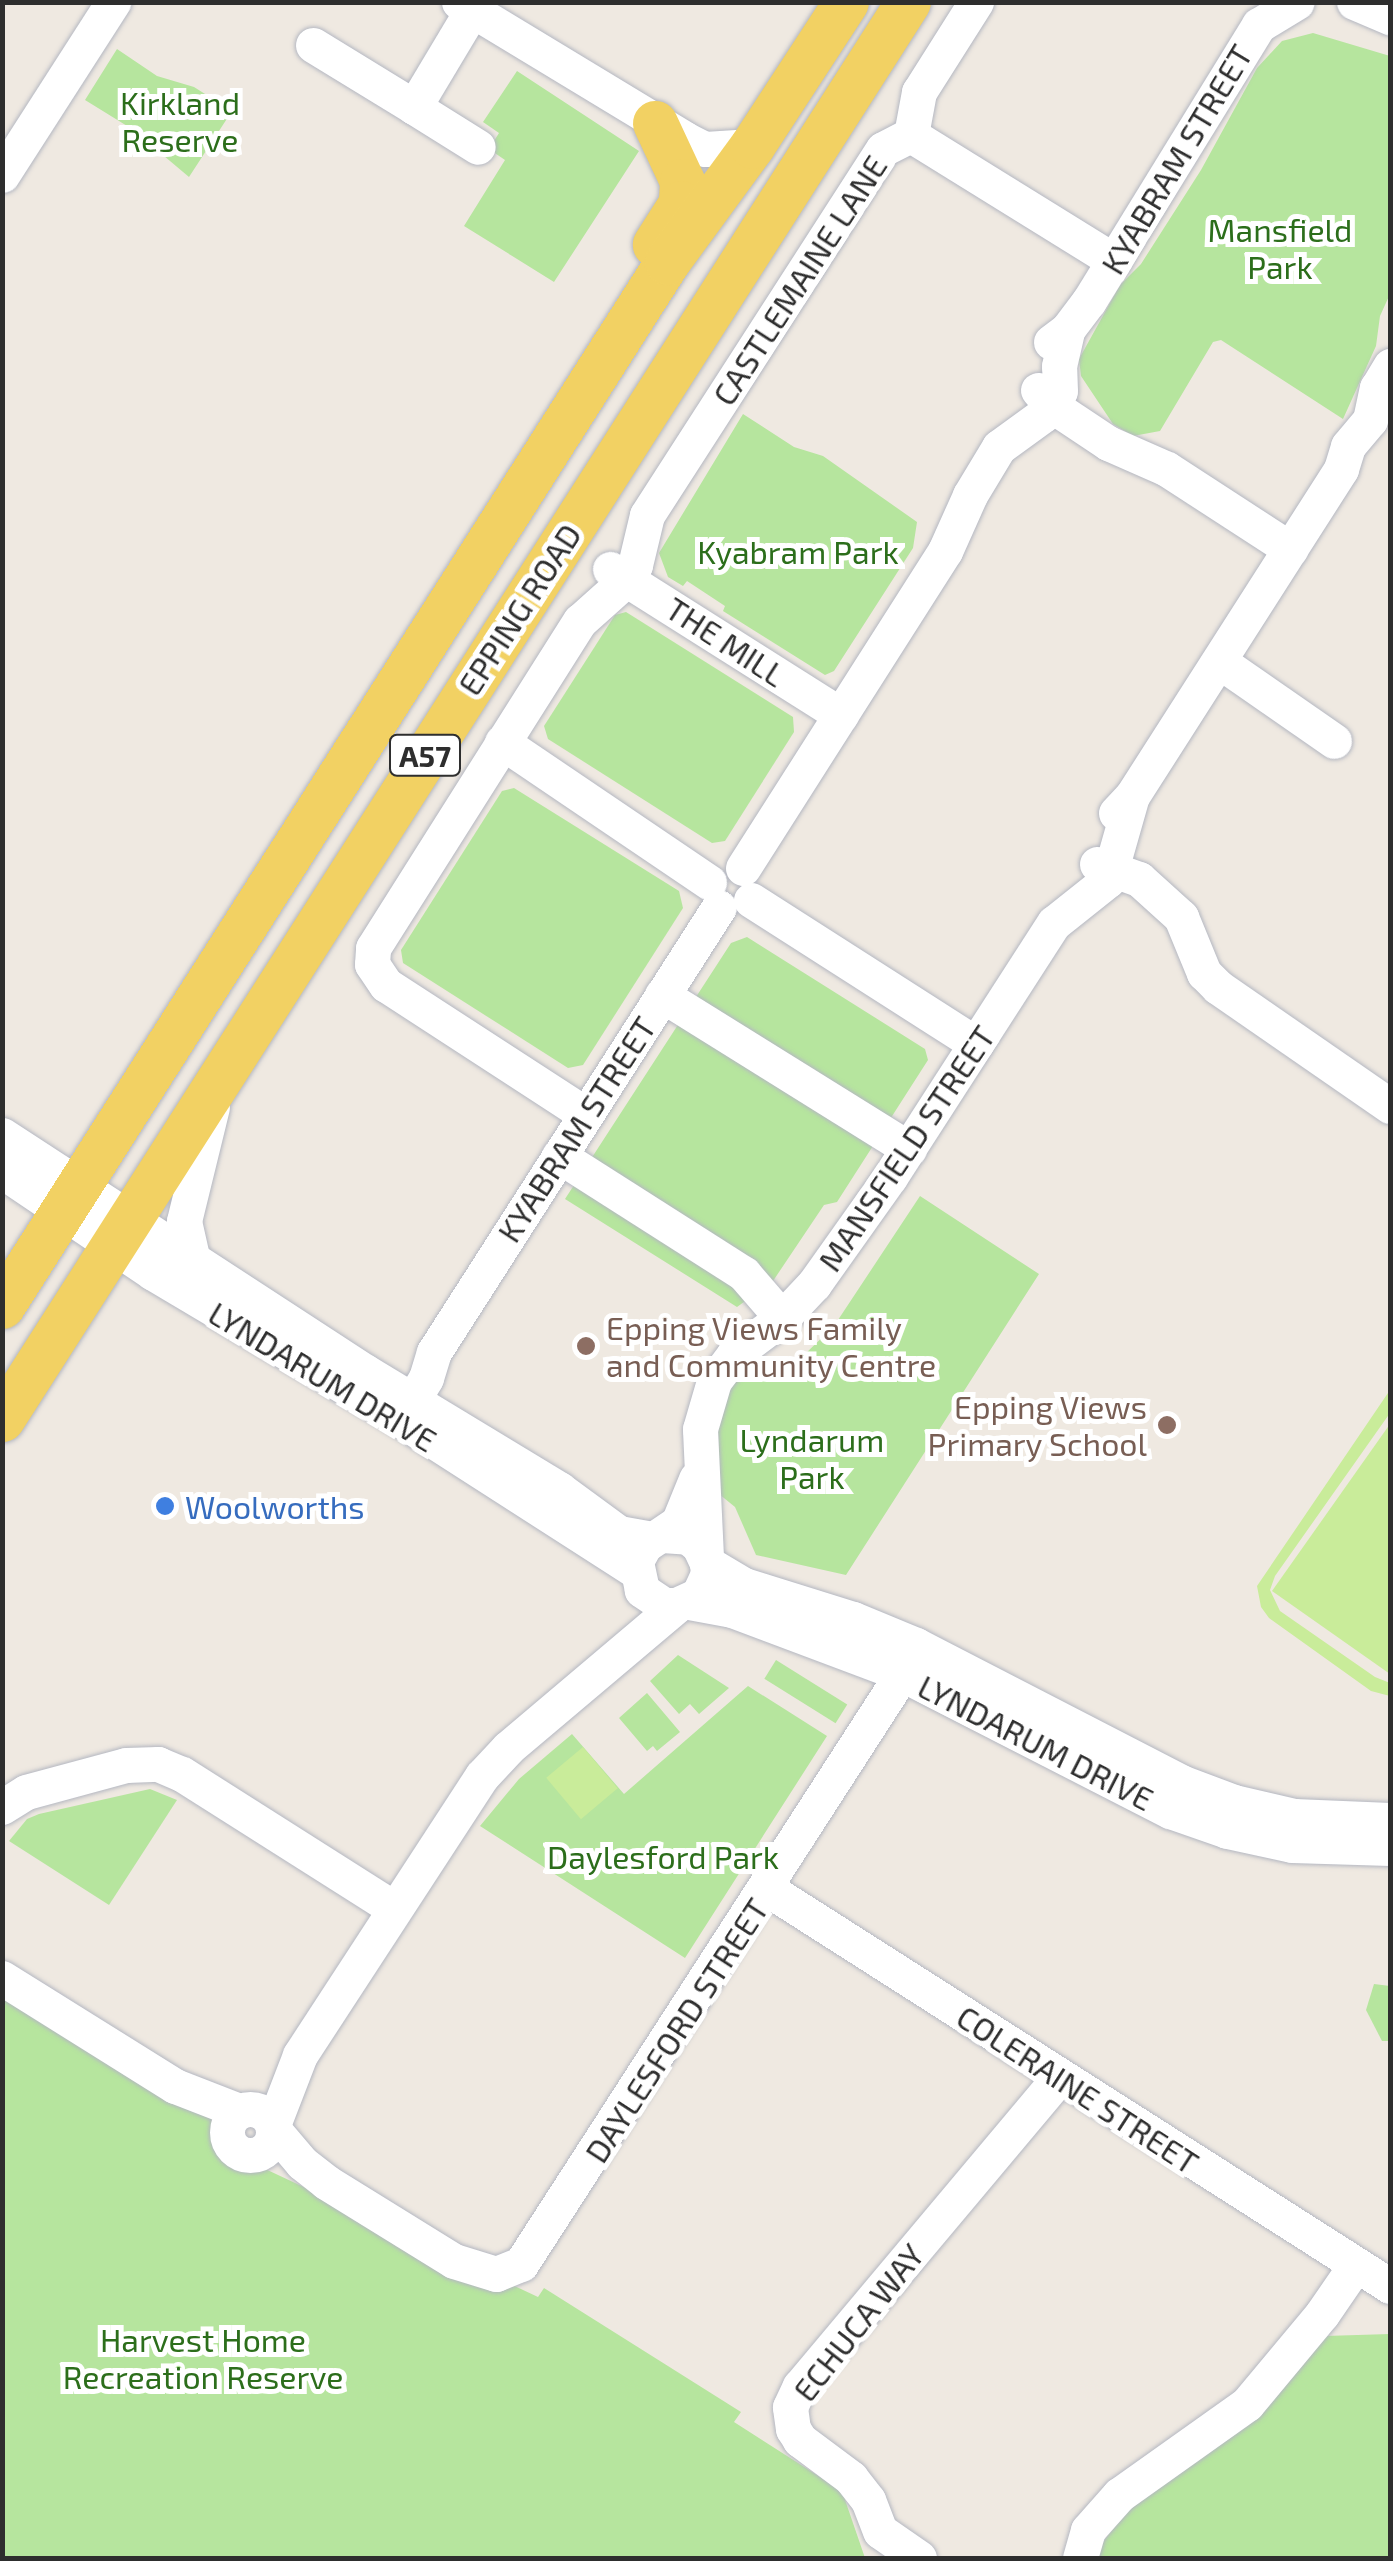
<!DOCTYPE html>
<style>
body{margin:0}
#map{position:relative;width:1393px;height:2561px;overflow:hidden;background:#efe9e1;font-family:"Exo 2",sans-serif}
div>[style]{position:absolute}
.green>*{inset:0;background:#b6e59e;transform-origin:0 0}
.pitch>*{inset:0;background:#c9ec9a;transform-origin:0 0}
.roads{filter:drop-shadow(0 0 2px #b4b7c1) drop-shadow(0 0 2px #b4b7c1)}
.minor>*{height:35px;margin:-17.5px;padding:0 17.5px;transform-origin:17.5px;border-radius:17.5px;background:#fff}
.minor>.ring{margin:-17.5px;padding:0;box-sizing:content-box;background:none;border:35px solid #fff;border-radius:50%}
.major>*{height:45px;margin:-22.5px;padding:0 22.5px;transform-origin:22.5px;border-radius:22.5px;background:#f2d163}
.dots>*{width:28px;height:28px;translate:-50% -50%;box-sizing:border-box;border:5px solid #fff;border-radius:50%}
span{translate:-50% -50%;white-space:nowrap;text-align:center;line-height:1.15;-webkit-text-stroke:10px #fff;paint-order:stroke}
.shield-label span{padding:2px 8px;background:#fff;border:2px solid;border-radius:8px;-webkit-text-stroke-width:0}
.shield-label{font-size:30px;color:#2e2e2e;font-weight:700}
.park-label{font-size:32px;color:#2c6e1b}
.street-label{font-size:32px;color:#2e2e2e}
.education-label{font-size:32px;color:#785e54}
.left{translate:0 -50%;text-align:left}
.right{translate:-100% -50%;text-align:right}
.shop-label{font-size:32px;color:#366cbe}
.frame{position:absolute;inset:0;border:5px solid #2e2e2e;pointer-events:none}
</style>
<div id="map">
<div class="green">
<i style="clip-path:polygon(1313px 33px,1390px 56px,1390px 294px,1380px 316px,1376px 346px,1343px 419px,1221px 340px,1213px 342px,1160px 431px,1133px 436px,1113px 424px,1081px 376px,1079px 359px,1120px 285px,1141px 264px,1201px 170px,1257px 68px,1282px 41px)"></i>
<i style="clip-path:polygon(117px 49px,157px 76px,194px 87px,232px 111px,189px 177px,132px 129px,85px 100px)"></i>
<i style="clip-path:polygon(517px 71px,639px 151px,554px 282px,464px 226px,505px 160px,489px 149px,499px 133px,483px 122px)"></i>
<i style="clip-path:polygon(743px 414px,794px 447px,823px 456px,917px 522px,913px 548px,834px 671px,825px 675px,723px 611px,725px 606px,687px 581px,683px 586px,668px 577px,659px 553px)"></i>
<i style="clip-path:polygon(626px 612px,793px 717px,794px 732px,725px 841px,712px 843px,548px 739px,544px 726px,615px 615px)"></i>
<i style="clip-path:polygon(514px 788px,679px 891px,683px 908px,583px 1065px,568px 1068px,403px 963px,401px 950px,502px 791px)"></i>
<i style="clip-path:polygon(747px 937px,925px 1049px,928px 1060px,837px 1202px,824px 1205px,773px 1281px,737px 1307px,565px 1199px,731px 943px)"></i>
<i style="clip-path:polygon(920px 1196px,1039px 1274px,846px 1575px,756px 1555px,735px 1507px,719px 1494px,718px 1424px,729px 1387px,742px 1372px,756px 1381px,804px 1355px,834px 1326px)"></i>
<i style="clip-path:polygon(678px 1655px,729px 1688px,699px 1714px,690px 1704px,679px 1714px,650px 1681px)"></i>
<i style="left:776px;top:1660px;width:84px;height:22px;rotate:32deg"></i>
<i style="clip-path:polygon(748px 1686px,827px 1736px,685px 1958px,480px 1826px,519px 1779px,572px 1734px,624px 1794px)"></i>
<i style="clip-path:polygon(647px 1693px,680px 1732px,657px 1751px,653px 1746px,647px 1751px,619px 1718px)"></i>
<i style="clip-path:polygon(150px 1789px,177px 1800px,109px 1905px,9px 1841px,27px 1819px,39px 1814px)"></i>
<i style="clip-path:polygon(1374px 1984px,1390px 1986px,1390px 2041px,1382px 2041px,1366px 2010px)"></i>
<i style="clip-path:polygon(3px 1994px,223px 2124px,226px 2144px,261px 2167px,538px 2297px,544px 2288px,741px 2412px,734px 2422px,842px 2491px,865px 2558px,3px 2558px)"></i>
<i style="clip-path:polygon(1390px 2334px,1390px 2558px,1096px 2558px,1099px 2547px,1132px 2505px,1249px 2425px,1325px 2336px)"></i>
</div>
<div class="pitch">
<i style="clip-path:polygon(1390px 1390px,1390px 1413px,1275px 1576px,1270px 1590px,1280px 1611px,1375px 1677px,1390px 1683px,1390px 1696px,1371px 1691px,1269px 1618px,1261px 1607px,1257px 1586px)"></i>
<i style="clip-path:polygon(1390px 1424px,1390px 1674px,1272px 1591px)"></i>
<i style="left:583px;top:1747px;width:54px;height:48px;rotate:50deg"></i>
</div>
<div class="roads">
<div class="minor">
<i style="left:459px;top:2px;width:264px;rotate:31.2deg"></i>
<i style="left:685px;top:139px;width:22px;rotate:27deg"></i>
<i style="left:705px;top:149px;width:47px;rotate:-3.7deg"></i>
<i style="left:1354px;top:2px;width:39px;rotate:23deg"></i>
<i style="left:313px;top:45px;width:119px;rotate:31.5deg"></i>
<i style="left:414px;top:107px;width:113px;rotate:-59.1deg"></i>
<i style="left:414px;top:107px;width:75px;rotate:32deg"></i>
<i style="left:911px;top:135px;width:239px;rotate:31.8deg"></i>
<i style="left:2px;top:175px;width:206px;rotate:-57.3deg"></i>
<i style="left:1051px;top:342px;width:20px;rotate:-37deg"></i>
<i style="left:1067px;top:330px;width:36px;rotate:-53deg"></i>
<i style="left:1089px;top:301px;width:324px;rotate:-58.4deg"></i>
<i style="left:1259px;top:25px;width:44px;rotate:-31.2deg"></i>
<i style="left:1038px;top:390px;width:20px;rotate:49deg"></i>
<i style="left:1051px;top:405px;width:69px;rotate:33.7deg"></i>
<i style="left:1108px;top:443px;width:64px;rotate:23.8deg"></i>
<i style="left:1167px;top:469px;width:147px;rotate:33deg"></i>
<i style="left:610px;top:569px;width:273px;rotate:32.3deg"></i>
<i style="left:1219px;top:661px;width:140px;rotate:34.8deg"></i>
<i style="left:502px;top:742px;width:250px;rotate:34.1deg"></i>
<i style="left:1116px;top:813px;width:23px;rotate:-47deg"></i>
<i style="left:1132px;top:796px;width:388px;rotate:-57.4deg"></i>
<i style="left:1341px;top:469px;width:24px;rotate:-73deg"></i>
<i style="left:1348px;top:446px;width:34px;rotate:-50deg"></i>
<i style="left:1370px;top:420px;width:33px;rotate:-78deg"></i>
<i style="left:1377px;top:388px;width:26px;rotate:-59deg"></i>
<i style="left:1097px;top:864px;width:45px;rotate:19.7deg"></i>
<i style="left:1139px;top:879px;width:57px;rotate:42.1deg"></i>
<i style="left:1181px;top:917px;width:61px;rotate:67.7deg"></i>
<i style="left:1204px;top:973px;width:20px;rotate:45deg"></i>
<i style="left:1218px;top:987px;width:209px;rotate:34.7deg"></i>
<i style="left:743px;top:868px;width:376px;rotate:-57.5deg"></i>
<i style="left:945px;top:551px;width:61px;rotate:-65.9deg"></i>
<i style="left:970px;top:495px;width:56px;rotate:-58.9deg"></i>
<i style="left:999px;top:447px;width:54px;rotate:-36deg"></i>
<i style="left:1043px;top:415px;width:29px;rotate:-55deg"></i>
<i style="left:1060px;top:391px;width:25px;rotate:-92deg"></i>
<i style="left:1059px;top:366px;width:37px;rotate:-77deg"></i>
<i style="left:751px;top:900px;width:267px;rotate:32.6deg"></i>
<i style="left:662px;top:995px;width:291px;rotate:31.9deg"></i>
<i style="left:585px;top:1114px;width:237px;rotate:-147deg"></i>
<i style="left:386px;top:985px;width:25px;rotate:-124deg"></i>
<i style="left:372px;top:964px;width:16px;rotate:-86deg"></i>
<i style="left:373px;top:948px;width:387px;rotate:-57.7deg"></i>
<i style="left:580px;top:621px;width:63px;rotate:-41.8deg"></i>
<i style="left:627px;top:579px;width:16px;rotate:-60deg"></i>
<i style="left:635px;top:565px;width:51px;rotate:-76.5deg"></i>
<i style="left:647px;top:515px;width:435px;rotate:-57.2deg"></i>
<i style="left:883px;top:149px;width:31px;rotate:-27deg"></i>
<i style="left:911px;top:135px;width:44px;rotate:-79.5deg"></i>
<i style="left:919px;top:92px;width:107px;rotate:-57.7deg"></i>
<i style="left:2px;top:1135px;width:434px;rotate:33.1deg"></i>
<i style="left:366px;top:1372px;width:226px;rotate:31.2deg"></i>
<i style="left:559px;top:1489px;width:74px;rotate:36.3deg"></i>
<i style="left:619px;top:1533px;width:34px;rotate:10deg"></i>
<i style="left:559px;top:1156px;width:219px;rotate:32.5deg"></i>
<i style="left:744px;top:1274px;width:58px;rotate:49.2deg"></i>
<i style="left:2px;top:1171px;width:182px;rotate:34deg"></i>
<i style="left:153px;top:1273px;width:288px;rotate:30.7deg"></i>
<i style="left:401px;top:1420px;width:278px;rotate:32.7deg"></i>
<i style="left:193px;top:1261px;width:41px;rotate:-102.7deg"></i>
<i style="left:184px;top:1221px;width:117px;rotate:-76.2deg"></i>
<i style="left:404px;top:1415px;width:43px;rotate:-59.3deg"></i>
<i style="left:426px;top:1378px;width:27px;rotate:-73deg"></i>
<i style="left:434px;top:1352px;width:528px;rotate:-57.36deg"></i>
<i style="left:662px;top:1535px;width:26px;rotate:4deg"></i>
<i style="left:688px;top:1537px;width:14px;rotate:39deg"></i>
<i style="left:699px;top:1546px;width:19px;rotate:65deg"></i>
<i style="left:707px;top:1563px;width:11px;rotate:85deg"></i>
<i style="left:708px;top:1574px;width:23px;rotate:115deg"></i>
<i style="left:698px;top:1595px;width:23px;rotate:155deg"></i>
<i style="left:677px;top:1605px;width:13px;rotate:180deg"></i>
<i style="left:664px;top:1605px;width:27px;rotate:-146deg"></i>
<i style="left:642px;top:1590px;width:30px;rotate:-102deg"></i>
<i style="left:636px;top:1561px;width:18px;rotate:-61deg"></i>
<i style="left:645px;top:1545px;width:40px;rotate:-34deg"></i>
<i style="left:678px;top:1523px;width:48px;rotate:-67.8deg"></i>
<i style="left:706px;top:1557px;width:128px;rotate:-92.7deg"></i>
<i style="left:700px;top:1429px;width:50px;rotate:-73.7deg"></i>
<i style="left:714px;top:1381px;width:34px;rotate:-53deg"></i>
<i style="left:734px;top:1354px;width:60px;rotate:-36.9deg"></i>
<i style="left:782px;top:1318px;width:47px;rotate:-46.7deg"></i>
<i style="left:814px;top:1284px;width:131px;rotate:-54.6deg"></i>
<i style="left:890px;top:1177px;width:302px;rotate:-57.2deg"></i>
<i style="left:1054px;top:923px;width:69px;rotate:-38.5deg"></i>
<i style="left:1108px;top:880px;width:87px;rotate:-74.1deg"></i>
<i style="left:707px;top:1563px;width:43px;rotate:30.7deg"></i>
<i style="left:744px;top:1585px;width:114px;rotate:17.3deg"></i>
<i style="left:853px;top:1619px;width:68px;rotate:22.4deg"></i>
<i style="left:916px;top:1645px;width:298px;rotate:27.3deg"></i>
<i style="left:1181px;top:1782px;width:57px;rotate:20.7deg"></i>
<i style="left:1234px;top:1802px;width:62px;rotate:13.1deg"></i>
<i style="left:1294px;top:1816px;width:96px;rotate:2.4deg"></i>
<i style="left:689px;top:1602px;width:44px;rotate:10.5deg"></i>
<i style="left:732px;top:1610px;width:182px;rotate:20.6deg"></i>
<i style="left:902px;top:1674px;width:301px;rotate:27.1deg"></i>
<i style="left:1170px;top:1811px;width:60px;rotate:19.3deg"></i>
<i style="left:1227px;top:1831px;width:66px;rotate:12.2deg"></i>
<i style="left:1292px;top:1845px;width:98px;rotate:1.8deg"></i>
<i style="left:2px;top:1807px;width:28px;rotate:-32deg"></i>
<i style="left:26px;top:1792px;width:104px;rotate:-15.1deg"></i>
<i style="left:126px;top:1765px;width:32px;rotate:-2deg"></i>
<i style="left:158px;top:1764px;width:26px;rotate:23deg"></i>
<i style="left:182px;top:1774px;width:250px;rotate:32.4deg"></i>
<i style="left:766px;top:1888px;width:740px;rotate:32.53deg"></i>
<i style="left:2px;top:1978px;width:204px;rotate:32deg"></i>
<i style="left:175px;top:2086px;width:69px;rotate:21.3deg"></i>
<i class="ring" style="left:227px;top:2109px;width:11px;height:11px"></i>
<i style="left:273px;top:2125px;width:75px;rotate:-68.9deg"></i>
<i style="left:300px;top:2055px;width:333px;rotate:-56.9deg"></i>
<i style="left:482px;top:1776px;width:38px;rotate:-47deg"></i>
<i style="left:508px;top:1748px;width:221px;rotate:-40.2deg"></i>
<i style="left:274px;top:2130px;width:43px;rotate:49.7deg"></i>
<i style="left:302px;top:2163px;width:31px;rotate:38deg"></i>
<i style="left:326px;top:2182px;width:150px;rotate:31.7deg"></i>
<i style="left:454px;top:2261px;width:44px;rotate:17.2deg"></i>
<i style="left:496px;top:2274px;width:27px;rotate:-22deg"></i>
<i style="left:521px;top:2264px;width:702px;rotate:-57.15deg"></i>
<i style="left:919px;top:2558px;width:47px;rotate:-145.3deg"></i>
<i style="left:880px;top:2531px;width:33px;rotate:-111deg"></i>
<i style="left:868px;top:2500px;width:28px;rotate:-128deg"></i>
<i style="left:851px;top:2478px;width:64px;rotate:-143.3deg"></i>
<i style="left:800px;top:2440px;width:13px;rotate:-122deg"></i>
<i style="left:793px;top:2429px;width:22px;rotate:-98deg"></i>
<i style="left:790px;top:2407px;width:23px;rotate:-65deg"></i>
<i style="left:800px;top:2386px;width:403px;rotate:-50deg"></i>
<i style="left:1080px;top:2558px;width:29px;rotate:-74deg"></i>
<i style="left:1088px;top:2530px;width:47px;rotate:-48.5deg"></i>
<i style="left:1119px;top:2495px;width:157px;rotate:-35.4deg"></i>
<i style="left:1247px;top:2404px;width:117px;rotate:-50.2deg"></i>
<i style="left:1322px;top:2314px;width:58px;rotate:-55.5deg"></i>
</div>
<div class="major">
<i style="left:655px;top:123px;width:64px;rotate:65deg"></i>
<i style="left:682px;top:181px;width:22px;rotate:93deg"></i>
<i style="left:681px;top:203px;width:49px;rotate:122.4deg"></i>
<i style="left:2px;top:1306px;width:1238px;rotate:-57.5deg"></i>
<i style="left:667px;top:262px;width:144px;rotate:-53.8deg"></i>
<i style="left:752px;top:146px;width:172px;rotate:-56.9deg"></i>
<i style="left:2px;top:1419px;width:1682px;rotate:-57.41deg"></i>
</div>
</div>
<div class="dots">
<i style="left:586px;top:1346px;background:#8d6e63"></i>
<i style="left:1167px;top:1425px;background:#8d6e63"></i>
<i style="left:165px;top:1506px;background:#3f7fe0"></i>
</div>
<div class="shield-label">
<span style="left:425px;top:755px">A57</span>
</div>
<div class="park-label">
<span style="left:180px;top:121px">Kirkland<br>Reserve</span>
<span style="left:1280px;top:248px">Mansfield<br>Park</span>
<span style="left:798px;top:551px">Kyabram Park</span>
<span style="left:812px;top:1458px">Lyndarum<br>Park</span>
<span style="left:663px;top:1856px">Daylesford Park</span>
<span style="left:203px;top:2358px">Harvest Home<br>Recreation Reserve</span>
</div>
<div class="street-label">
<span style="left:1176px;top:159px;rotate:-59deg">KYABRAM STREET</span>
<span style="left:799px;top:280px;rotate:-57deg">CASTLEMAINE LANE</span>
<span style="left:519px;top:609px;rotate:-57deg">EPPING ROAD</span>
<span style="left:726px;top:641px;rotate:33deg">THE MILL</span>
<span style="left:576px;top:1129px;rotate:-57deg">KYABRAM STREET</span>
<span style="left:906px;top:1148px;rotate:-56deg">MANSFIELD STREET</span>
<span style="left:323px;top:1376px;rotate:31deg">LYNDARUM DRIVE</span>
<span style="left:1036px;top:1742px;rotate:27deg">LYNDARUM DRIVE</span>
<span style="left:676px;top:2030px;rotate:-57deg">DAYLESFORD STREET</span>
<span style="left:1078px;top:2089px;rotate:33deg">COLERAINE STREET</span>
<span style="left:858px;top:2322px;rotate:-52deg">ECHUCA WAY</span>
</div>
<div class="education-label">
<span class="left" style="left:606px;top:1346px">Epping Views Family<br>and Community Centre</span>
<span class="right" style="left:1147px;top:1425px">Epping Views<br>Primary School</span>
</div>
<div class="shop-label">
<span class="left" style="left:185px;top:1506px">Woolworths</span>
</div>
<div class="frame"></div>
</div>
